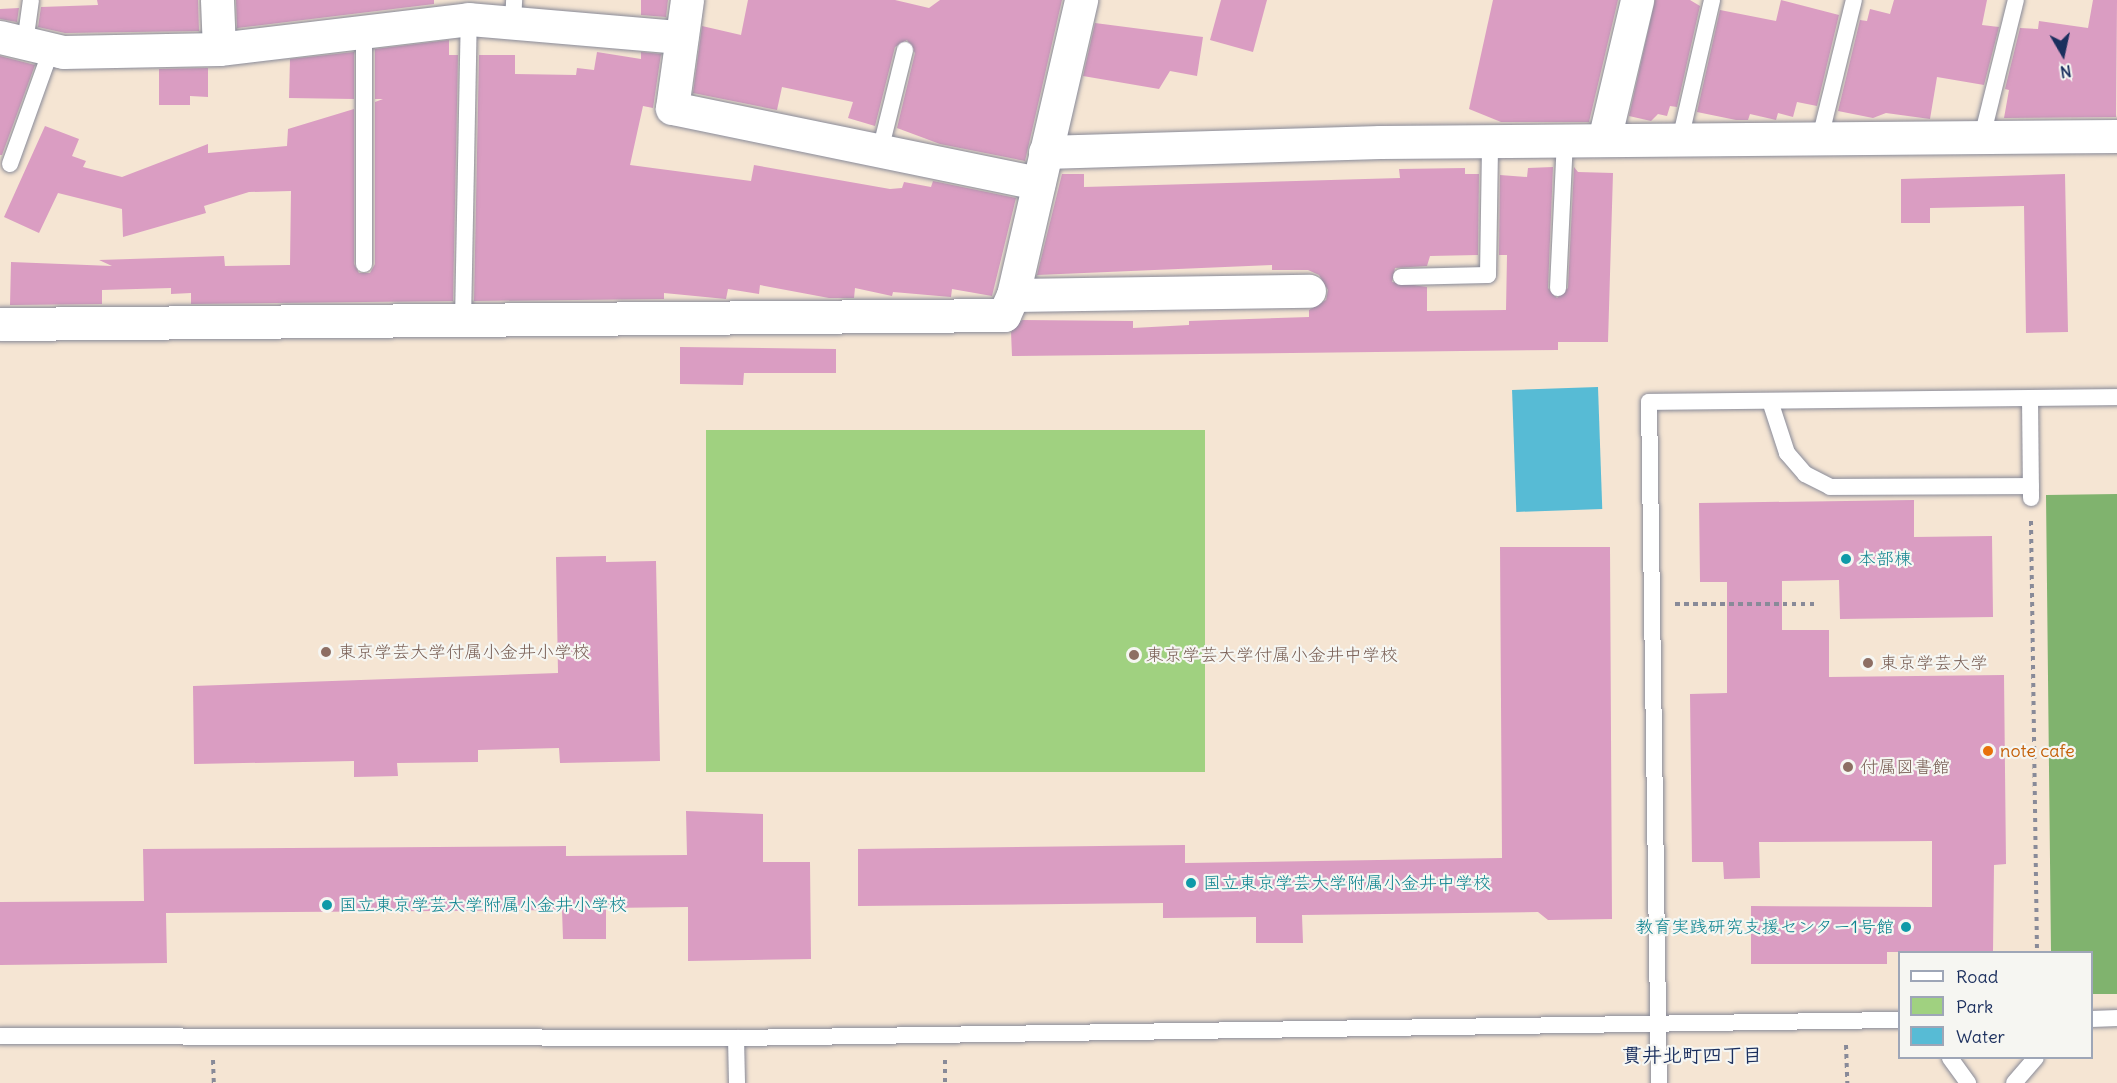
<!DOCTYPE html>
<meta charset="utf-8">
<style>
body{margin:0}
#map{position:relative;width:2117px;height:1083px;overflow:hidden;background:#f5e5d3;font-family:Delius,"Klee One",sans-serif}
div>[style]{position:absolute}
.green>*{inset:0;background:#a0d180;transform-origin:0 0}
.forest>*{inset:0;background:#80b36e}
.water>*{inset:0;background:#57bbd5;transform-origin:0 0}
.building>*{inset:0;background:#da9dc2}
.path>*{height:4px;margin-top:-2px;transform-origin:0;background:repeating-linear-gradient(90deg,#888a98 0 4.5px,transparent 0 9px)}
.roads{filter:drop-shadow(0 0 2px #888a98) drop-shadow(0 0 2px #888a98)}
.lane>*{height:16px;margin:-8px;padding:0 8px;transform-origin:8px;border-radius:8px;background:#fff}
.street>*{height:33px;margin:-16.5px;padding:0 16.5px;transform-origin:16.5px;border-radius:16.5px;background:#fff}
.dots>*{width:16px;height:16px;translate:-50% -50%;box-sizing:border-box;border:3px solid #f6f6f2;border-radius:50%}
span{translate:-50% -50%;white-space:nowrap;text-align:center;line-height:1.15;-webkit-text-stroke:4.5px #f6f6f2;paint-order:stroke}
.culture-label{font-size:18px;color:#0d838f}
.left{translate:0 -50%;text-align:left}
.right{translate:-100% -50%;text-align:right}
.education-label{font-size:18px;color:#785e54}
.food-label{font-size:18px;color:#c56008}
.neighbourhood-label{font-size:20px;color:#1b2f5e;font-weight:700}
.legend{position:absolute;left:1898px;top:951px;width:195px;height:108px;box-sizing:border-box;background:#f6f6f2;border:2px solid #9ea6b7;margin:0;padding:8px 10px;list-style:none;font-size:18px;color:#1b2f5e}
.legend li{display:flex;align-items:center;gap:12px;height:30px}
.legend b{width:30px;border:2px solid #9ea6b7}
.north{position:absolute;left:2033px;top:24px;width:60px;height:60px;-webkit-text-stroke:4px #f6f6f2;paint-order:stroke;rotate:171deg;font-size:16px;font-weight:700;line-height:24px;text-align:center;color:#1b2f5e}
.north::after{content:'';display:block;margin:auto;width:21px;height:27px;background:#1b2f5e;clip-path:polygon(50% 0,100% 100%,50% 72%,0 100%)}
</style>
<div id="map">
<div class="green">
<i style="left:1205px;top:430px;width:342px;height:499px;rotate:90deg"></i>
</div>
<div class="forest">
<i style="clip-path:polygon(2117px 494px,2117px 994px,2092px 994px,2092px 952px,2051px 952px,2046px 495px)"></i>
</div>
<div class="water">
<i style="left:1598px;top:387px;width:122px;height:86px;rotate:88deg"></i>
</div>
<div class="building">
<i style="clip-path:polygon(97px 0,198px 0,199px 31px,65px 33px,38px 27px,41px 7px,98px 5px)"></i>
<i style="clip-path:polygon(236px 0,434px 0,434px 4px,237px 28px)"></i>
<i style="clip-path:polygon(641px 0,668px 0,666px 17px,641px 15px)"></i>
<i style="clip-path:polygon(748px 0,895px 0,929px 8px,940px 0,1062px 0,1025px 161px,940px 144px,897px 128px,915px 53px,907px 40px,895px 47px,875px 126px,848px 118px,853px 102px,782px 87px,777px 110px,693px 93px,702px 26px,741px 35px)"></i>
<i style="clip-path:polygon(1221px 0,1267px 0,1253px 52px,1210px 40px)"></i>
<i style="clip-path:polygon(1493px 0,1618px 0,1589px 122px,1501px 122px,1469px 109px)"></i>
<i style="clip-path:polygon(1655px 0,1690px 0,1700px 6px,1677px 107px,1670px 106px,1667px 116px,1658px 114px,1651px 121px,1629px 116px)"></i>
<i style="clip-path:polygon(1781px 0,1839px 15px,1817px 106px,1797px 102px,1793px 117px,1778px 113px,1776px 120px,1750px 114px,1748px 120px,1736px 120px,1697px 112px,1720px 10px,1776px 21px)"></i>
<i style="clip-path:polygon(1894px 0,1987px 0,1982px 25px,1999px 27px,1984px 85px,1937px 77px,1930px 119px,1886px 113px,1873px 118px,1838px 111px,1860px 20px,1867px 21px,1870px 9px,1890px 14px)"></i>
<i style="clip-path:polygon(2093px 0,2117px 0,2116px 117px,2004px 118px,2009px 90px,2005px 89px,2020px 28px,2038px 29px,2039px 21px,2088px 28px)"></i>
<i style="clip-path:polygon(19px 8px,17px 22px,0 19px,0 9px)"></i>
<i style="clip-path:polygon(1095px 23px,1203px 37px,1197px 76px,1170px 71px,1159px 89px,1083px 76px)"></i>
<i style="clip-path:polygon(449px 40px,449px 55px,458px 55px,453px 301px,191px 304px,191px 293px,171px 294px,171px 288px,102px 290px,102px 304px,10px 305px,11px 262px,112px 266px,99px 260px,224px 256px,225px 266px,290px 265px,291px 191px,249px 192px,204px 206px,206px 213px,123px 237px,122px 209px,58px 193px,39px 233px,4px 217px,45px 126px,79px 139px,72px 156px,86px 161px,83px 167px,122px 177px,208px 144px,208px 153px,287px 146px,288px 129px,354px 109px,354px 264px,359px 273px,370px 273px,375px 264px,375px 102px,383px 99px,375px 99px,375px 49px)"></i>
<i style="clip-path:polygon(354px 52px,354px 99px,289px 98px,290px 59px)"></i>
<i style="clip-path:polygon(597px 52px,641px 59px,641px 52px,661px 54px,653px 108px,643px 106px,630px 165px,751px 181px,754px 165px,890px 189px,902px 188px,904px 182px,931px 187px,933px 181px,1016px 198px,992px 296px,952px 289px,951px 297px,893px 292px,892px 296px,855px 288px,854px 298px,829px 298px,760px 285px,759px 294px,728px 289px,726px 299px,664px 293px,664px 299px,474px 301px,479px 55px,515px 55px,515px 74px,576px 75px,577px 68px,594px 70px)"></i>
<i style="clip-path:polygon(0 56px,35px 65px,2px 155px,0 155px)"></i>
<i style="clip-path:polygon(208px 68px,208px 97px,190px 96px,190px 105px,159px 105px,159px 69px)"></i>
<i style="clip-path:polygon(1553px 167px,1548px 288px,1557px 298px,1568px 288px,1574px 167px,1578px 172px,1613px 173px,1608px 342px,1558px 342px,1558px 350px,1012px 356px,1011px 332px,1022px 320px,1133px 321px,1133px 328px,1189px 325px,1189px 321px,1309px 317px,1309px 310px,1326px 300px,1328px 290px,1319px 275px,1308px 270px,1272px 270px,1272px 265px,1037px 275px,1062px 174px,1084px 174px,1084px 187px,1400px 178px,1399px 169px,1465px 168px,1465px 174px,1479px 174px,1478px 255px,1430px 256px,1427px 266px,1395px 268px,1392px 282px,1427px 287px,1427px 311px,1506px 310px,1507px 255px,1499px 255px,1500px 175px,1527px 177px,1528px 168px)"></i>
<i style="clip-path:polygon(2065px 174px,2068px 332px,2026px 333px,2024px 206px,1930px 208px,1930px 223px,1901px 223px,1901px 179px)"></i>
<i style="clip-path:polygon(680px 347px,836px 349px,836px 373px,744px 373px,743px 385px,680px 384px)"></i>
<i style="clip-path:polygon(1914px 500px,1914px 537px,1992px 536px,1993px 617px,1840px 619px,1839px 580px,1782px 581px,1782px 630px,1829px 630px,1829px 677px,2004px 675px,2006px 864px,1994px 865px,1993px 952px,1887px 952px,1887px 964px,1751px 964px,1751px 906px,1932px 907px,1932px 841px,1759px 842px,1760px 878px,1724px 879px,1723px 862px,1692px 862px,1690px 694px,1727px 693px,1727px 582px,1700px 582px,1699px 503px)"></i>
<i style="clip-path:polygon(1500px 547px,1610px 547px,1612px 919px,1548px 920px,1538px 912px,1302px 915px,1303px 943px,1256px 943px,1256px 917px,1163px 918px,1163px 903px,858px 906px,858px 849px,1185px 845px,1185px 863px,1502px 858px)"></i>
<i style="clip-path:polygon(606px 556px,606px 562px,656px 561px,660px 761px,560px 763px,559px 748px,478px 750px,478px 762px,397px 763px,398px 776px,354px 777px,354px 761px,194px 764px,193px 686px,558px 673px,556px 557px)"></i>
<i style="clip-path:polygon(686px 811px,763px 814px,763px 862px,810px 862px,811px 959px,688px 961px,688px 907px,606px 908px,606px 939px,563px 939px,562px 910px,166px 913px,167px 963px,0 965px,0 902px,144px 901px,143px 849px,566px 846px,566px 856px,687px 855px)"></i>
</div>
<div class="path">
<i style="left:2031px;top:521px;width:431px;rotate:89.2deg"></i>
<i style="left:1675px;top:604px;width:143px"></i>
<i style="left:1846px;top:1045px;width:38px;rotate:88deg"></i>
<i style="left:213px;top:1060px;width:23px;rotate:88deg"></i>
<i style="left:945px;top:1060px;width:23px;rotate:90deg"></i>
</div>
<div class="roads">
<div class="lane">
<i style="left:513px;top:22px;width:22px;rotate:-87deg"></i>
<i style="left:25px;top:43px;width:43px;rotate:-82.1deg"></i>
<i style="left:1982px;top:137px;width:141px;rotate:-76.1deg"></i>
<i style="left:1820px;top:138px;width:142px;rotate:-76.2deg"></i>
<i style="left:1680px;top:140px;width:144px;rotate:-77.1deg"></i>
<i style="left:880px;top:151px;width:104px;rotate:-76.1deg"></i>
<i style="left:10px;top:164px;width:121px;rotate:-70.2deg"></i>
<i style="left:364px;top:264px;width:232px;rotate:-90deg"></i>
<i style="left:1401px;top:277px;width:87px;rotate:-1.3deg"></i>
<i style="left:1488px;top:275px;width:134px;rotate:-89.1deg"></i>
<i style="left:1558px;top:288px;width:147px;rotate:-87.3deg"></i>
<i style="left:463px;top:321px;width:302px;rotate:-88.9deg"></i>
<i style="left:2030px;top:398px;width:100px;rotate:89.4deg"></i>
<i style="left:1770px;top:401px;width:55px;rotate:71.9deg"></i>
<i style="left:1787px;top:453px;width:28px;rotate:49deg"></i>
<i style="left:1805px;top:474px;width:28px;rotate:27deg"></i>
<i style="left:1830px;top:487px;width:201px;rotate:-0.3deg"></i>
<i style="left:2092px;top:1019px;width:25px;rotate:-2deg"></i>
<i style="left:0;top:1036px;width:736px;rotate:0.16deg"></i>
<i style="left:736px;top:1038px;width:1164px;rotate:-0.89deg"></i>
<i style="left:736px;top:1038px;width:45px;rotate:88.7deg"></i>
<i style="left:1950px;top:1058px;width:31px;rotate:54deg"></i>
<i style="left:1659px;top:1083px;width:681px;rotate:-90.84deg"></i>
<i style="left:1649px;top:402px;width:468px;rotate:-0.6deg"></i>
<i style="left:2014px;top:1083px;width:33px;rotate:-49deg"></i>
</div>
<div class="street">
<i style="left:217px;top:0;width:49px;rotate:87.7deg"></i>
<i style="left:687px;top:0;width:109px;rotate:97.9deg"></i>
<i style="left:672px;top:108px;width:374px;rotate:11.6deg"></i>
<i style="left:0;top:37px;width:65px;rotate:13.4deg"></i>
<i style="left:63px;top:52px;width:156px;rotate:-1.1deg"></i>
<i style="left:219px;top:49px;width:252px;rotate:-6.8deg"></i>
<i style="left:469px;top:19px;width:213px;rotate:4.9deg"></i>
<i style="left:1604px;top:140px;width:144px;rotate:-76.7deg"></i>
<i style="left:1045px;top:152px;width:335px;rotate:-1.7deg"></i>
<i style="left:1380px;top:142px;width:737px;rotate:-0.47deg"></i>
<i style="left:1013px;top:295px;width:296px;rotate:-0.8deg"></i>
<i style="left:0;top:324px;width:1004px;rotate:-0.51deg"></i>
<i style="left:1004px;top:315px;width:22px;rotate:-66deg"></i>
<i style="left:1013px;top:295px;width:303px;rotate:-77deg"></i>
</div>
</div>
<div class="dots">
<i style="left:1846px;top:559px;background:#0f9aa8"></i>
<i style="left:326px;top:652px;background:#8d6e63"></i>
<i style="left:1134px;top:655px;background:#8d6e63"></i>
<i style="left:1868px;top:663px;background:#8d6e63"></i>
<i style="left:1988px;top:751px;background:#e8710a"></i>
<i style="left:1848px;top:767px;background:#8d6e63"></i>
<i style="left:1191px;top:883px;background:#0f9aa8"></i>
<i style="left:327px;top:905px;background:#0f9aa8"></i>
<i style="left:1906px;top:927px;background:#0f9aa8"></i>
</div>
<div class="culture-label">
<span class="left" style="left:1858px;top:559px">本部棟</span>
<span class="left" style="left:1203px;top:883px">国立東京学芸大学附属小金井中学校</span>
<span class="left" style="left:339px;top:905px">国立東京学芸大学附属小金井小学校</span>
<span class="right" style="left:1894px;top:927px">教育実践研究支援センター1号館</span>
</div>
<div class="education-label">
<span class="left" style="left:338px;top:652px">東京学芸大学付属小金井小学校</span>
<span class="left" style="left:1146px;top:655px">東京学芸大学付属小金井中学校</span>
<span class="left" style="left:1880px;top:663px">東京学芸大学</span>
<span class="left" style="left:1860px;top:767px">付属図書館</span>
</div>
<div class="food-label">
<span class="left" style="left:2000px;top:751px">note cafe</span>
</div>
<div class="neighbourhood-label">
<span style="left:1692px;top:1054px">貫井北町四丁目</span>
</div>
<ul class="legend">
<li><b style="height:8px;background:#fff"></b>Road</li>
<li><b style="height:16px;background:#a0d180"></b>Park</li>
<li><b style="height:16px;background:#57bbd5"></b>Water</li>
</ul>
<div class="north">N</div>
</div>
